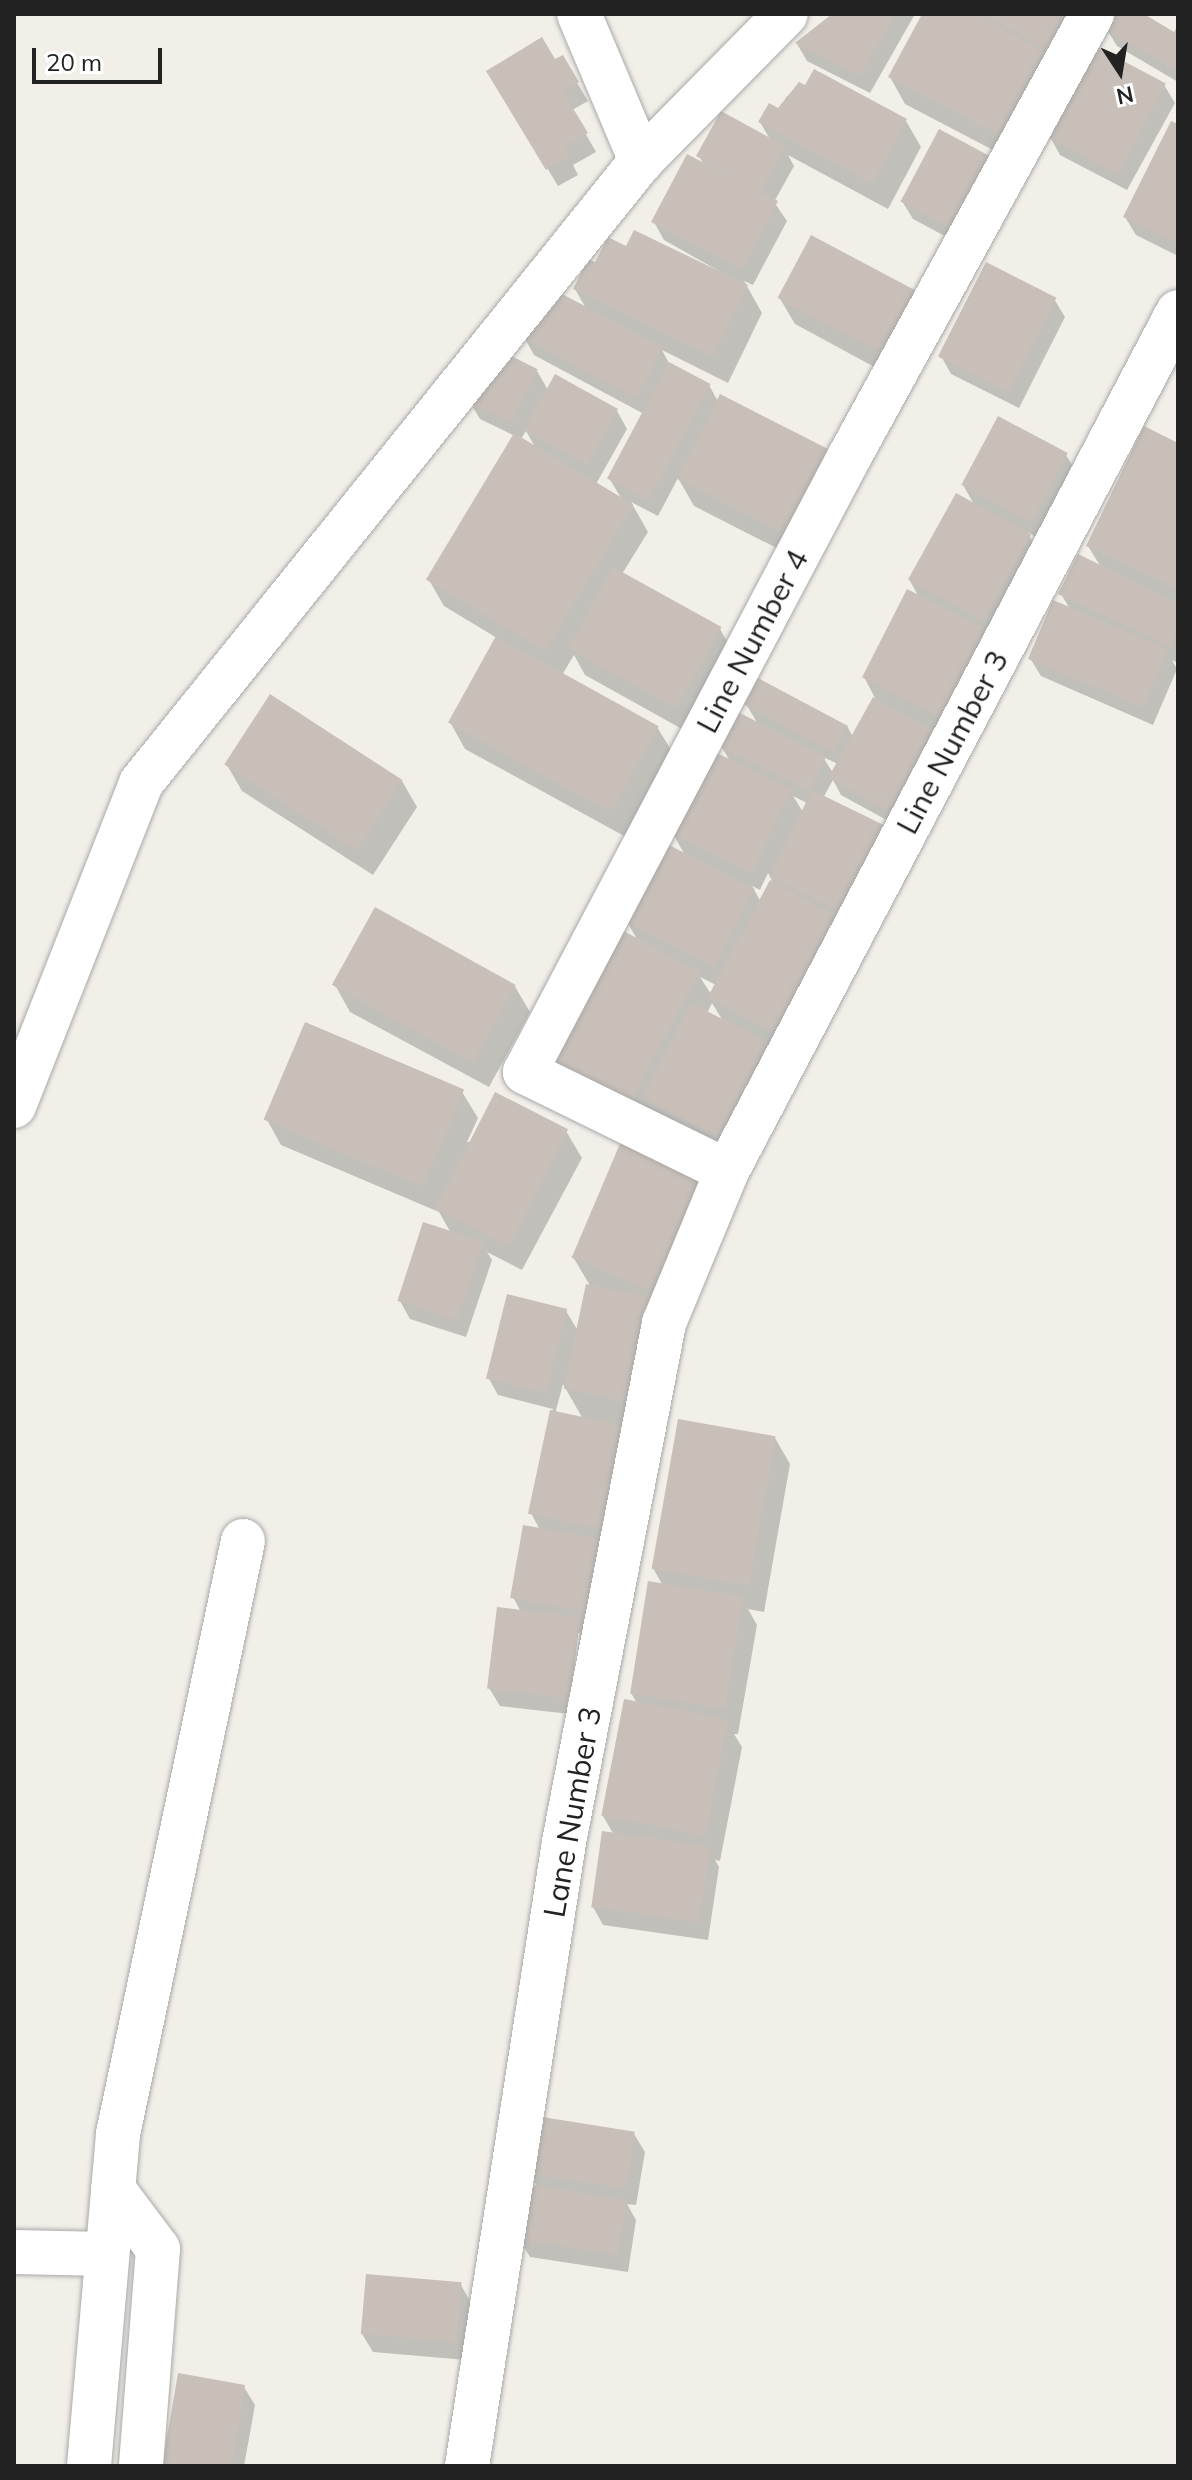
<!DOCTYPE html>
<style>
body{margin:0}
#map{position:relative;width:1192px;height:2480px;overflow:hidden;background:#f2efe9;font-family:Mulish,sans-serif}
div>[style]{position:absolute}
.shadow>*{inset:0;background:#0003}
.building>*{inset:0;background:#c7bfb8;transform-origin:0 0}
.roads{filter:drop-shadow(0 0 2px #a9a9a9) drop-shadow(0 0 2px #a9a9a9)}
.street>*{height:44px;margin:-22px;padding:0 22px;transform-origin:22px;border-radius:22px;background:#fff}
span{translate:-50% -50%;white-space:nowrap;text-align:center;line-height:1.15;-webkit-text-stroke:6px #fff;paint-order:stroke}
.street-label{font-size:30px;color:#222}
.frame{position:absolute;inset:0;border:16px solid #222;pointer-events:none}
.north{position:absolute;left:1080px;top:32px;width:80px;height:80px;-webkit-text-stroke:6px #fff;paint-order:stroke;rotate:168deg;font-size:22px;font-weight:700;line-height:32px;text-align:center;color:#222}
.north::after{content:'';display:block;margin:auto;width:28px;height:36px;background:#222;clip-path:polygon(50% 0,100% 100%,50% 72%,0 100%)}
.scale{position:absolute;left:32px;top:48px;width:130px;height:36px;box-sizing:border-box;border:4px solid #222;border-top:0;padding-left:10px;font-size:24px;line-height:28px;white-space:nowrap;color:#222;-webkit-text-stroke:6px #fff;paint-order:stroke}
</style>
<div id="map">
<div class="shadow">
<i style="clip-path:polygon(835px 14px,915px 14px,870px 93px,807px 61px,797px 44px)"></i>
<i style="clip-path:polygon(924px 14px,1076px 14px,1014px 161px,905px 104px,890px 77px)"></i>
<i style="clip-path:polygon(1115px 14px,1140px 14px,1175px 34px,1178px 29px,1178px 82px,1117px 46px,1106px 28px)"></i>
<i style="clip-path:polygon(562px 58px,588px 101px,572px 110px,596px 152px,573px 165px,578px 175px,558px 186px,489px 71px)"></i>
<i style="clip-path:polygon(1164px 85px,1175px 103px,1127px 190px,1060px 155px,1050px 137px)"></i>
<i style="clip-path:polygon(evenodd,787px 96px,906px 121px,921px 147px,888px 209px,788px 155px,794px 166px,774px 202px,787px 221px,753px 285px,744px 281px,762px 313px,728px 383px,662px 350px,670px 365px,709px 385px,806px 563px,694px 506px,678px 478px,658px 516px,631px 502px,648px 532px,622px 574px,720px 629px,735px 655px,691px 734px,585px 675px,574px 655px,562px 675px,657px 727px,673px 753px,626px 837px,465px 749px,450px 722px,497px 638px,444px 606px,429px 580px,515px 436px,480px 419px,469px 401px,537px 371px,548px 390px,617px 411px,627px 429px,596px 484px,621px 498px,609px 478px,644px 414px,534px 355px,524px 337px,587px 310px,575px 289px,596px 265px,627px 249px,740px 283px,664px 240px,654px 222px,704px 165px,699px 156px,771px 141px,760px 122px,778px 111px,787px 96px,526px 431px,535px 447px,521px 439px,526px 431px)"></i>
<i style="clip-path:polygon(1178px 127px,1178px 256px,1136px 235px,1125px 217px)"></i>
<i style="clip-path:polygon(940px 132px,969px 249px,913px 219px,902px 201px)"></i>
<i style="clip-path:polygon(779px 297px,937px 324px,904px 383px,795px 324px)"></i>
<i style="clip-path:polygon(1054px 299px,1065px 317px,1019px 408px,951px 374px,941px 356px)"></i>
<i style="clip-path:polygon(1178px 445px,1178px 663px,1172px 660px,1177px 669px,1153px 725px,1041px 676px,1030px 658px,1070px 609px,1061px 594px,1101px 567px,1088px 546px)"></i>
<i style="clip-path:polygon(evenodd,1066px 455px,1077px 473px,1040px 539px,1027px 532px,1045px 563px,914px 835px,841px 795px,833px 780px,823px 798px,893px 833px,741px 1166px,562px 1085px,638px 941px,626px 920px,685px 855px,673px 834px,730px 761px,721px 746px,758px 724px,746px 704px,847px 726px,853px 737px,875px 698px,864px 677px,920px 599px,909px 579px,975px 506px,963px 485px,1066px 455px,823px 757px,838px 764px,833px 773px,823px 757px,1066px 455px,793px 796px,807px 803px,803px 812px,793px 796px,1066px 455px,768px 873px,772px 880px,761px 902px,752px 886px,760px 890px,768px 873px,1066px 455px,700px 977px,716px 985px,711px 994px,700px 977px,1066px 455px,712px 1003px,723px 1021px,707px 1013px,712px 1003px)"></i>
<i style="clip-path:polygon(227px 765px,402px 781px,417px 807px,373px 875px,242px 791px)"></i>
<i style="clip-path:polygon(335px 985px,514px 985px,530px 1012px,489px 1087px,350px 1012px)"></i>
<i style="clip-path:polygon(462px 1092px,478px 1118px,467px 1142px,566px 1131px,582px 1158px,522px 1270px,487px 1252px,492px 1260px,466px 1337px,410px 1319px,400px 1301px,451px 1233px,439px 1212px,281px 1145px,266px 1118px)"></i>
<i style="clip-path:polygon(evenodd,623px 1142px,674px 1322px,604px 1629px,583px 1625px,589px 1637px,579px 1715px,500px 1706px,489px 1688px,521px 1612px,513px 1597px,540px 1530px,531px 1513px,553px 1409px,498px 1395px,488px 1377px,566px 1311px,578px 1331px,591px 1287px,573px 1257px,623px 1142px,563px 1384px,583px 1419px,555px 1414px,563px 1384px,623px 1142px,576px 1633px,580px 1633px,571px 1708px,567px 1708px,576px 1633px)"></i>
<i style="clip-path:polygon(775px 1438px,790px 1464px,764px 1612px,748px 1609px,757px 1625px,738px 1734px,734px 1734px,742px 1747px,720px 1861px,715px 1860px,719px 1867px,708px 1940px,603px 1925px,593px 1907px,614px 1835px,603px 1816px,637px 1703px,631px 1693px,663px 1586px,653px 1568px)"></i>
<i style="clip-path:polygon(634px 2134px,645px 2152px,636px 2205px,627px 2204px,636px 2220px,628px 2272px,530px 2257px,519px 2239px,538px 2188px,529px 2173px)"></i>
<i style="clip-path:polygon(461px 2285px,471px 2303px,466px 2360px,373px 2352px,362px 2334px)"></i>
<i style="clip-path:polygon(244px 2387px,255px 2405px,244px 2466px,164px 2466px)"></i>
</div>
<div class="building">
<i style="clip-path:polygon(832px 14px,895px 14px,860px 76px,795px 43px)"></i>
<i style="clip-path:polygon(922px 14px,975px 14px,1044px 51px,998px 135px,888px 77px)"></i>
<i style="clip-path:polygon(981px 14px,1050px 14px,1064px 21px,1049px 50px)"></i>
<i style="clip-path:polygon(1112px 14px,1144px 14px,1174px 32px,1178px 25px,1177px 71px,1104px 28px)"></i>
<i style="clip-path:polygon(542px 37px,555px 59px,563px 55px,579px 82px,563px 92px,588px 133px,564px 147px,569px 156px,546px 170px,486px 71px)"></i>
<i style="left:1097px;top:47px;width:78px;height:102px;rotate:28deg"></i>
<i style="clip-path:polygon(814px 69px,907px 119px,872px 184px,758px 122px,769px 103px,778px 108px,799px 82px,805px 85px)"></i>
<i style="clip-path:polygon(721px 111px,785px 146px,760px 192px,778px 201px,742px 269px,651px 222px,687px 154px,754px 189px,696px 156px)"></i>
<i style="clip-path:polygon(1171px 121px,1178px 124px,1178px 244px,1123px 217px)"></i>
<i style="left:939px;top:129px;width:67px;height:82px;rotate:28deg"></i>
<i style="clip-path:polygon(634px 230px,748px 285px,713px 357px,573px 289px,588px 259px,595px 262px,608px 237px,626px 246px)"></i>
<i style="left:811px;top:235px;width:128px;height:71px;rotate:28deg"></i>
<i style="left:986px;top:262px;width:79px;height:106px;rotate:27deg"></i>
<i style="left:549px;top:287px;width:129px;height:57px;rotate:28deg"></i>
<i style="left:494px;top:347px;width:49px;height:60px;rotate:27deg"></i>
<i style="left:669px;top:362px;width:47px;height:132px;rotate:28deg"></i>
<i style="left:555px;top:374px;width:72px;height:64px;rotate:29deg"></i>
<i style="left:720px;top:394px;width:129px;height:95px;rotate:27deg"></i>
<i style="left:998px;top:416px;width:79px;height:78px;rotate:28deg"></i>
<i style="clip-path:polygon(1144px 426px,1178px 443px,1178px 589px,1086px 546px)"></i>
<i style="left:514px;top:433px;width:139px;height:171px;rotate:31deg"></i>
<i style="left:956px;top:493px;width:86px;height:99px;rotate:29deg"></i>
<i style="clip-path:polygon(1078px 554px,1178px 603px,1173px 649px,1058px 594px)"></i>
<i style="left:613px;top:567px;width:124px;height:93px;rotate:29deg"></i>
<i style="left:907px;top:589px;width:90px;height:99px;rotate:27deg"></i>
<i style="left:1053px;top:600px;width:125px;height:64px;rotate:23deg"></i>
<i style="left:496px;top:636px;width:186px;height:99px;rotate:29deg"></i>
<i style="left:758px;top:678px;width:102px;height:30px;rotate:28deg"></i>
<i style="left:270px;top:694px;width:158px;height:84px;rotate:33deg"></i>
<i style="left:873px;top:697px;width:87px;height:92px;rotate:29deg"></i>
<i style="left:736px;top:711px;width:101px;height:39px;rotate:27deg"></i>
<i style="left:713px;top:751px;width:88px;height:93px;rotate:26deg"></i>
<i style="left:812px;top:790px;width:93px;height:97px;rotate:26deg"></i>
<i style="left:663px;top:842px;width:103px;height:88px;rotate:27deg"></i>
<i style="left:770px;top:880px;width:91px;height:133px;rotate:28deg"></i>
<i style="left:375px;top:907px;width:161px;height:89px;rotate:29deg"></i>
<i style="left:616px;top:927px;width:95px;height:149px;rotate:28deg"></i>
<i style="left:691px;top:1003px;width:93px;height:107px;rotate:27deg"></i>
<i style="left:305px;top:1022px;width:173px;height:106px;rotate:23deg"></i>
<i style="left:495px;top:1092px;width:82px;height:131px;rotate:27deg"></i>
<i style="left:622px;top:1139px;width:96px;height:129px;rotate:23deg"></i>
<i style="left:423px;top:1222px;width:63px;height:83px;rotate:18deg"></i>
<i style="left:586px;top:1284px;width:81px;height:107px;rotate:12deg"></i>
<i style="left:507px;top:1294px;width:62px;height:87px;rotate:14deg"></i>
<i style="left:550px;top:1410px;width:78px;height:106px;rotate:12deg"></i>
<i style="left:678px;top:1419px;width:99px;height:152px;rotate:10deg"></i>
<i style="left:523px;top:1525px;width:84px;height:74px;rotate:10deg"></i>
<i style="left:648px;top:1581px;width:96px;height:114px;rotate:9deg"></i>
<i style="left:497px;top:1607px;width:84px;height:82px;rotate:7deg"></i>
<i style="left:624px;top:1699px;width:106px;height:119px;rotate:11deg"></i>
<i style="left:602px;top:1831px;width:109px;height:77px;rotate:8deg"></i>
<i style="left:536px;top:2116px;width:100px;height:58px;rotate:9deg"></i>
<i style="left:526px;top:2184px;width:102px;height:56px;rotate:9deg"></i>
<i style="left:366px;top:2274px;width:96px;height:60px;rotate:5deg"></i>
<i style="clip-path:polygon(178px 2373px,245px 2385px,232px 2466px,162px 2466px)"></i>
</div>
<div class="roads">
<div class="street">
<i style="left:579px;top:14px;width:160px;rotate:67.1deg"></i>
<i style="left:14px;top:1106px;width:347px;rotate:-68.5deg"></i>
<i style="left:141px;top:783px;width:798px;rotate:-51.21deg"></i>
<i style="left:641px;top:161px;width:206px;rotate:-45.4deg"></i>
<i style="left:727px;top:1171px;width:225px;rotate:-153.9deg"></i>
<i style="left:525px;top:1072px;width:691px;rotate:-62.21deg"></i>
<i style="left:847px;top:461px;width:510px;rotate:-61.27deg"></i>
<i style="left:113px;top:2189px;width:75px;rotate:53.1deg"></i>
<i style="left:158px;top:2249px;width:218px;rotate:94.5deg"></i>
<i style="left:14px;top:2252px;width:93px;rotate:1.2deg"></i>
<i style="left:89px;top:2466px;width:333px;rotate:-85deg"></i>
<i style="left:118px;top:2134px;width:606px;rotate:-78.1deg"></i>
<i style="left:467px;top:2466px;width:631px;rotate:-81.16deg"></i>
<i style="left:564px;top:1842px;width:529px;rotate:-79.09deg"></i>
<i style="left:664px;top:1323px;width:165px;rotate:-67.5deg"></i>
<i style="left:727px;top:1171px;width:970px;rotate:-62.3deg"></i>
</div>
</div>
<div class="street-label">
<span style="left:752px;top:641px;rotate:-62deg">Line Number 4</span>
<span style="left:952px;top:742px;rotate:-62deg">Line Number 3</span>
<span style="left:572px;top:1812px;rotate:-80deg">Lane Number 3</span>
</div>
<div class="frame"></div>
<div class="north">N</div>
<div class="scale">20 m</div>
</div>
